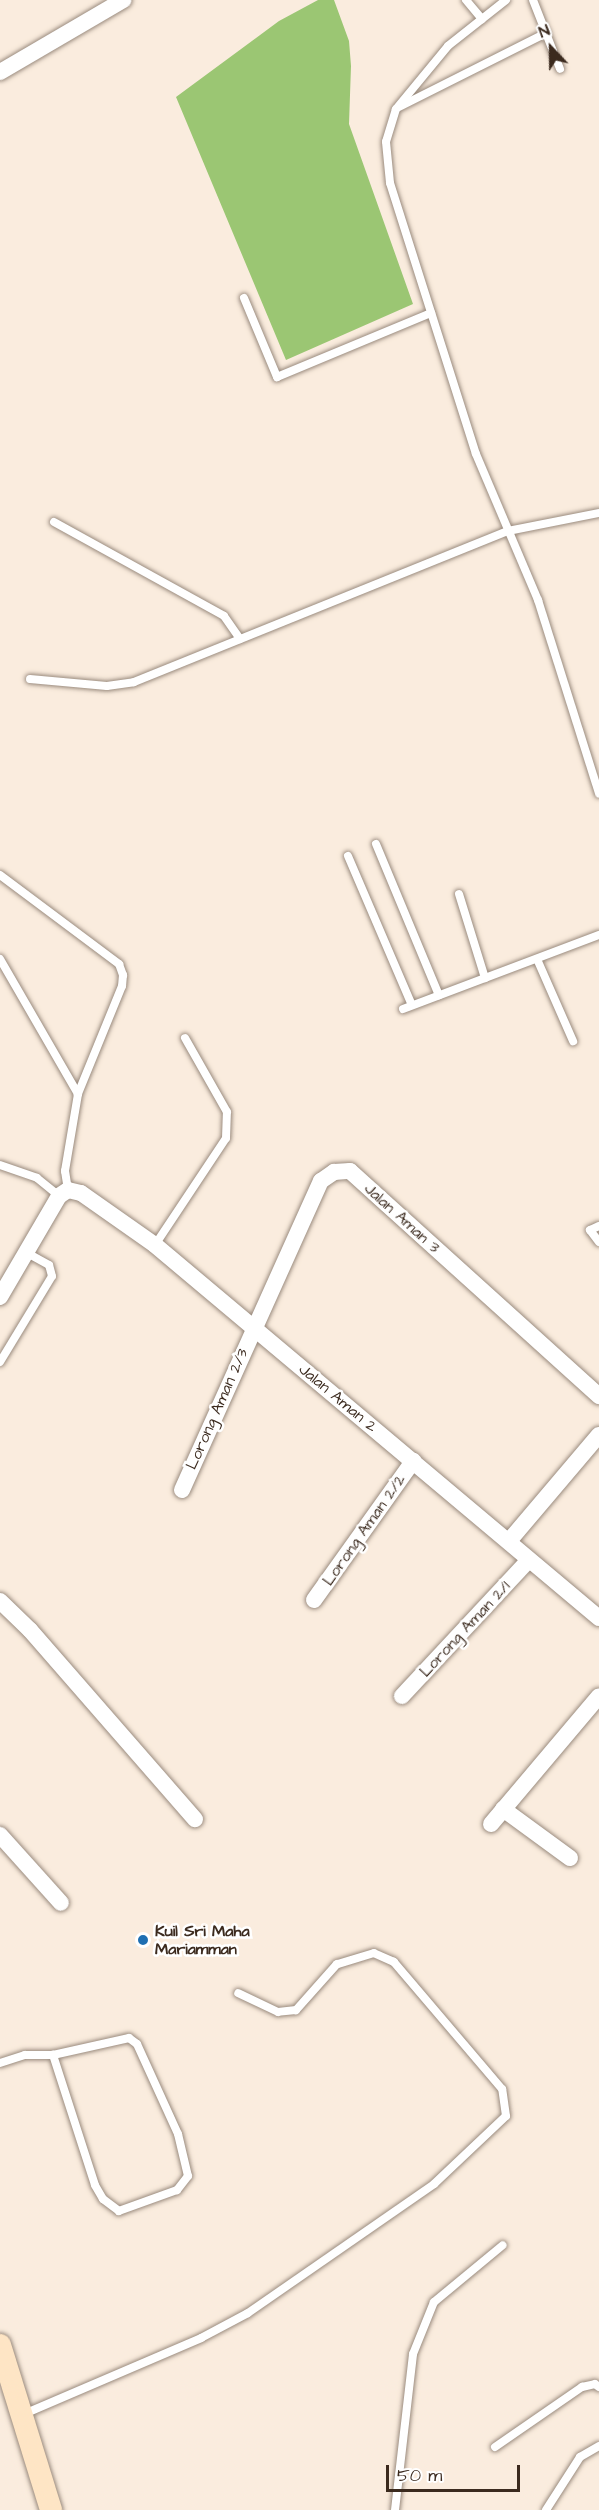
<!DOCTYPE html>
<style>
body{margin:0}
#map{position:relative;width:599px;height:2510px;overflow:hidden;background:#faecde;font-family:"Architects Daughter",sans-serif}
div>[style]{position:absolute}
.green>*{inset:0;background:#9bc673}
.roads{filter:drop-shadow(0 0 2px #9a8b7e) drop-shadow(0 0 2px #9a8b7e)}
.service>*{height:8px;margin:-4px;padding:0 4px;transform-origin:4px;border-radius:4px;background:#fff}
.minor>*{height:16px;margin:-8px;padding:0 8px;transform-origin:8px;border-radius:8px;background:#fff}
.secondary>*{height:22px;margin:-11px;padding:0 11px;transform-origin:11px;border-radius:11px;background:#fee5c5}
.dots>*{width:16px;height:16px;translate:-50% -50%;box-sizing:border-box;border:3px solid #fff;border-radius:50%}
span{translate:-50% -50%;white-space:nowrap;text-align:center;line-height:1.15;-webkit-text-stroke:5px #fff;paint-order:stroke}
.street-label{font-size:16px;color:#3b2a1e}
.poi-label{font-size:16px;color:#3b2a1e;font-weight:700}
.left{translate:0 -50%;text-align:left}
.north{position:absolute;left:521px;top:18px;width:60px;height:60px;-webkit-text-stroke:4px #fff;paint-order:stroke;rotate:338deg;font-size:16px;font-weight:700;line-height:24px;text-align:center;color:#3b2a1e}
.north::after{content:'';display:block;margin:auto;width:21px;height:27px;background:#3b2a1e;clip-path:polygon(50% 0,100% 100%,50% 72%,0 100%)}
.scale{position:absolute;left:386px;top:2465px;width:134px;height:27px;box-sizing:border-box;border:3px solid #3b2a1e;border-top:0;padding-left:8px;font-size:18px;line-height:21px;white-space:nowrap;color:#3b2a1e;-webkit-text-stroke:4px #fff;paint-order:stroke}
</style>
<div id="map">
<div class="green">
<i style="clip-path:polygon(318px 0,334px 0,349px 41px,351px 66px,349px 124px,413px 304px,286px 360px,176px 97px,279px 21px)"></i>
</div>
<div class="roads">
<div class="service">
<i style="left:466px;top:0;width:25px;rotate:50deg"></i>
<i style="left:506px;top:0;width:74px;rotate:141.6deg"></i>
<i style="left:448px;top:46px;width:82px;rotate:129.5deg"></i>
<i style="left:396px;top:109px;width:34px;rotate:107deg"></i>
<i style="left:386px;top:142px;width:41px;rotate:84.4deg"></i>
<i style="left:390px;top:183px;width:284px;rotate:72.4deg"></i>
<i style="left:476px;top:454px;width:159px;rotate:67deg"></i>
<i style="left:538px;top:600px;width:203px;rotate:72.5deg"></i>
<i style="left:533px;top:0;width:74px;rotate:68.6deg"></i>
<i style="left:399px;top:107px;width:165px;rotate:-26.7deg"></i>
<i style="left:244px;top:298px;width:86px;rotate:67.3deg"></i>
<i style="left:277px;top:377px;width:167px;rotate:-22.6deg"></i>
<i style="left:54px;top:522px;width:194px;rotate:28.9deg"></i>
<i style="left:224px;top:616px;width:28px;rotate:55deg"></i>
<i style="left:30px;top:679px;width:77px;rotate:5.2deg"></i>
<i style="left:107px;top:686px;width:27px;rotate:-8deg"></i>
<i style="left:134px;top:682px;width:403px;rotate:-22deg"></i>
<i style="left:508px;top:531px;width:93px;rotate:-11.2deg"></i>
<i style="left:376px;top:844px;width:164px;rotate:67.4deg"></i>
<i style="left:348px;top:856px;width:162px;rotate:66.8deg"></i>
<i style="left:0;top:875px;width:149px;rotate:36.8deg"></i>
<i style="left:119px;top:964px;width:12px;rotate:70deg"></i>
<i style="left:123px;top:975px;width:11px;rotate:95deg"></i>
<i style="left:122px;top:986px;width:117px;rotate:112.2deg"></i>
<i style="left:78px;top:1094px;width:78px;rotate:99.6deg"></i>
<i style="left:65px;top:1171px;width:19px;rotate:81deg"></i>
<i style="left:459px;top:894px;width:88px;rotate:72.8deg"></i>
<i style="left:0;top:959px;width:156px;rotate:60deg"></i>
<i style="left:537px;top:959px;width:90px;rotate:66.3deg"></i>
<i style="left:403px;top:1009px;width:210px;rotate:-20.7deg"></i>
<i style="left:0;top:1165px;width:39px;rotate:19deg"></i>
<i style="left:37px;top:1178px;width:28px;rotate:39deg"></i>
<i style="left:599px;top:1226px;width:10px;rotate:156deg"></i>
<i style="left:590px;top:1230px;width:15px;rotate:53deg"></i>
<i style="left:155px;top:1245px;width:128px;rotate:-56.4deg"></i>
<i style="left:226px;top:1138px;width:26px;rotate:-88deg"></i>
<i style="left:227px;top:1112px;width:85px;rotate:-119.6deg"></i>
<i style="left:0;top:1362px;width:100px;rotate:-58.8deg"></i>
<i style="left:52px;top:1276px;width:11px;rotate:-105deg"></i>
<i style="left:49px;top:1265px;width:26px;rotate:-151deg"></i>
<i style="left:0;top:2063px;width:26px;rotate:-18deg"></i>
<i style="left:25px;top:2055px;width:28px"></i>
<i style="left:53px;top:2055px;width:78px;rotate:-12.6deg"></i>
<i style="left:129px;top:2038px;width:10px;rotate:37deg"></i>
<i style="left:137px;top:2044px;width:99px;rotate:65.5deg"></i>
<i style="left:178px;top:2134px;width:43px;rotate:76.6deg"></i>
<i style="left:188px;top:2176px;width:18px;rotate:128deg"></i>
<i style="left:177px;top:2190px;width:62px;rotate:160.1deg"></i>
<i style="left:119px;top:2211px;width:20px;rotate:-143deg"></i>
<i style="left:103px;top:2199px;width:16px;rotate:-120deg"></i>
<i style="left:95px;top:2185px;width:137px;rotate:-107.9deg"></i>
<i style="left:24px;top:2414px;width:193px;rotate:-23.2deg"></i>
<i style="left:201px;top:2338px;width:53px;rotate:-28deg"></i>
<i style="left:248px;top:2313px;width:226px;rotate:-34.7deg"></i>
<i style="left:434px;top:2184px;width:99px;rotate:-43.4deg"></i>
<i style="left:506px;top:2116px;width:27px;rotate:-98deg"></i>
<i style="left:502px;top:2089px;width:167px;rotate:-130.4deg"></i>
<i style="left:394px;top:1962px;width:22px;rotate:-156deg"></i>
<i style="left:374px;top:1953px;width:39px;rotate:163deg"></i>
<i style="left:337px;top:1964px;width:62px;rotate:131.7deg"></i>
<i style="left:296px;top:2010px;width:18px;rotate:174deg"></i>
<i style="left:278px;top:2012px;width:44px;rotate:-154.6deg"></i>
<i style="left:495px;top:2447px;width:106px;rotate:-34.6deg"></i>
<i style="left:582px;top:2387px;width:13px;rotate:-13deg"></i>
<i style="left:595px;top:2384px;width:5px;rotate:37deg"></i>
<i style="left:395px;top:2510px;width:157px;rotate:-83.4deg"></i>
<i style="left:413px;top:2354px;width:56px;rotate:-68deg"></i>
<i style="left:434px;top:2302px;width:89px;rotate:-39.6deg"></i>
<i style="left:546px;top:2510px;width:63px;rotate:-57.3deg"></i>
<i style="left:580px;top:2457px;width:22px;rotate:-30deg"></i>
</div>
<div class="minor">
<i style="left:0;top:72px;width:143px;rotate:-30.3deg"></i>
<i style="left:0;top:1297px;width:117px;rotate:-59.7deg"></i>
<i style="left:59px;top:1196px;width:11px;rotate:-34deg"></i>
<i style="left:68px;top:1190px;width:13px;rotate:13deg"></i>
<i style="left:81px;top:1193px;width:90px;rotate:35.1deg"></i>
<i style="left:155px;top:1245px;width:580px;rotate:40.03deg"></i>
<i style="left:182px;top:1490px;width:339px;rotate:-65.8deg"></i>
<i style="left:321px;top:1181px;width:16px;rotate:-35deg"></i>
<i style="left:334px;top:1172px;width:16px;rotate:-4deg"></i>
<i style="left:350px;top:1171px;width:336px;rotate:42.1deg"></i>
<i style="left:509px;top:1541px;width:139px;rotate:-49.7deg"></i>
<i style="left:314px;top:1600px;width:171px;rotate:-54.5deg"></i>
<i style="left:0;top:1601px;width:42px;rotate:44deg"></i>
<i style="left:30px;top:1630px;width:251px;rotate:48.9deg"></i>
<i style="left:402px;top:1696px;width:185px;rotate:-47deg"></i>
<i style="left:503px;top:1809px;width:83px;rotate:36.2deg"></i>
<i style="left:491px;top:1824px;width:167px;rotate:-49.8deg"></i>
<i style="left:0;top:1835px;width:91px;rotate:48.1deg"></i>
</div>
<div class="secondary">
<i style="left:0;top:2345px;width:173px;rotate:72.8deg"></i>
</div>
</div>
<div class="dots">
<i style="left:143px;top:1940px;background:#1f6fb2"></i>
</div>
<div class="street-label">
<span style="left:402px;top:1218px;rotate:42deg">Jalan Aman 3</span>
<span style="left:338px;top:1398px;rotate:40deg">Jalan Aman 2</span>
<span style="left:217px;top:1409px;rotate:-66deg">Lorong Aman 2/3</span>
<span style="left:364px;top:1530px;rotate:-55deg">Lorong Aman 2/2</span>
<span style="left:465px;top:1629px;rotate:-47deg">Lorong Aman 2/1</span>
</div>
<div class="poi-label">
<span class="left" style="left:155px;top:1940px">Kuil Sri Maha<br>Mariamman</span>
</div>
<div class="north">N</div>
<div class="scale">50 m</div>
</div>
